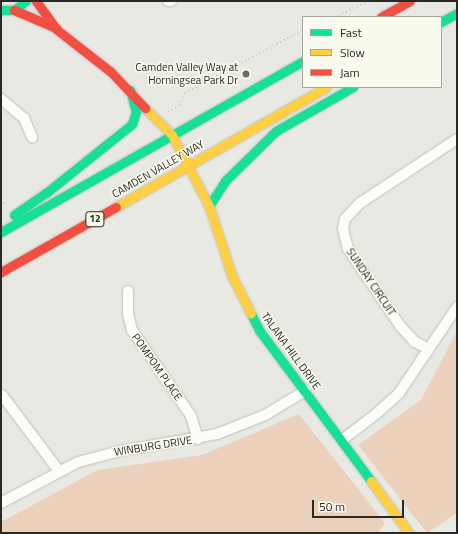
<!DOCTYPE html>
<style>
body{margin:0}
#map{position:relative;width:458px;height:534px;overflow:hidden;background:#e9e9e3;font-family:"Titillium Web",sans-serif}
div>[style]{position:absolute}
.green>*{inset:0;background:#ebd1bc}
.path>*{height:2px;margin-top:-1px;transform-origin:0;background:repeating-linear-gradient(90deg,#c7c7c5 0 1px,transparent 0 4px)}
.roads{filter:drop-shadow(0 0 1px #c1c1bc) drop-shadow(0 0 1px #c1c1bc)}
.street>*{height:10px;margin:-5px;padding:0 5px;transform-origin:5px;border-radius:5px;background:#fcfcfb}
.fast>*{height:9px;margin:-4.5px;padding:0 4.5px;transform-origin:4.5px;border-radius:4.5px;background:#16e098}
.slow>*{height:9px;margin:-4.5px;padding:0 4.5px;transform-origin:4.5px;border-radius:4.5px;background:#ffcf43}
.jam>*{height:9px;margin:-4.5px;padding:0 4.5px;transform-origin:4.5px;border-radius:4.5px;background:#f24e42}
.dots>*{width:11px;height:11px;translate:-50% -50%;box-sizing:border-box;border:2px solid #f9f9ed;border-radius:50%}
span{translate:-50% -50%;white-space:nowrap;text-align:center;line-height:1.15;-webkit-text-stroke:3px #f9f9ed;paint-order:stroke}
.shield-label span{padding:1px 3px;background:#f9f9ed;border:1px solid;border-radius:3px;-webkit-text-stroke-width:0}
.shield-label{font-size:10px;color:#292925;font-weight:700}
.poi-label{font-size:11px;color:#292925}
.right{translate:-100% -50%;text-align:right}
.street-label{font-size:11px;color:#292925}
.frame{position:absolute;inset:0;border:2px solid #292925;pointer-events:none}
.legend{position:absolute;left:302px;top:16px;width:140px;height:72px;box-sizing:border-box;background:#f9f9ed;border:1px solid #a6a69d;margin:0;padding:5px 7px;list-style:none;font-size:12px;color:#292925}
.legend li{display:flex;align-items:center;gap:8px;height:20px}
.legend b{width:20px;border:1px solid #a6a69d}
.scale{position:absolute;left:312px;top:500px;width:92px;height:18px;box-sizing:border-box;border:2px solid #292925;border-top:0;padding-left:5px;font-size:12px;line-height:14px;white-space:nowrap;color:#292925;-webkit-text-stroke:3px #f9f9ed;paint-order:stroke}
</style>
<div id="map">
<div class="green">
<i style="clip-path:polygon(457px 331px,457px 513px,427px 533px,358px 445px,421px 400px)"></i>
<i style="clip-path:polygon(299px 414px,385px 523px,378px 533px,1px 533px,1px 522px,98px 470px,202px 455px)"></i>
</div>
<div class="path">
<i style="left:335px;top:17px;width:38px;rotate:-25deg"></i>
<i style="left:168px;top:112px;width:14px;rotate:-30deg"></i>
<i style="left:180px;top:105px;width:13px;rotate:-67deg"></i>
<i style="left:185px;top:93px;width:134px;rotate:-28.1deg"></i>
<i style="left:1px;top:206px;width:6px;rotate:-39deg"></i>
</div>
<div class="roads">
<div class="street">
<i style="left:168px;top:1px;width:3px"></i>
<i style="left:1px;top:99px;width:30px;rotate:40deg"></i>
<i style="left:24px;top:118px;width:21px;rotate:67deg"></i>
<i style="left:128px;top:291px;width:22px;rotate:90deg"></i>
<i style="left:128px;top:313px;width:17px;rotate:77deg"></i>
<i style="left:132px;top:330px;width:104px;rotate:55.5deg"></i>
<i style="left:191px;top:416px;width:24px;rotate:73deg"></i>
<i style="left:429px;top:349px;width:16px;rotate:-153deg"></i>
<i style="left:415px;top:342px;width:21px;rotate:-133deg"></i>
<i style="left:401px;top:327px;width:94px;rotate:-124.2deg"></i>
<i style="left:348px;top:249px;width:21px;rotate:-104deg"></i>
<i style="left:343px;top:229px;width:10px;rotate:-79deg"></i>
<i style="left:345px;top:219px;width:22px;rotate:-47deg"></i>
<i style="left:360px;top:203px;width:116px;rotate:-33.4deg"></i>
<i style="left:2px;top:395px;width:95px;rotate:53.1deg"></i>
<i style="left:342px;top:440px;width:43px;rotate:-37.4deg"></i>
<i style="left:376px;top:414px;width:31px;rotate:-42deg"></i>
<i style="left:399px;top:393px;width:104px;rotate:-56deg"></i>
<i style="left:1px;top:503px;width:87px;rotate:-28deg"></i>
<i style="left:78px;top:462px;width:43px;rotate:-14.7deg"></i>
<i style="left:120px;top:451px;width:98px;rotate:-9.9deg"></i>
<i style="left:217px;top:434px;width:52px;rotate:-21.6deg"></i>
<i style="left:265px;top:415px;width:47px;rotate:-31deg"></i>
</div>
<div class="fast">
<i style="left:1px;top:10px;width:13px"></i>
<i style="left:14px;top:10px;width:15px;rotate:-37deg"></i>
<i style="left:441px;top:22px;width:18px;rotate:-29deg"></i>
<i style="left:209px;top:206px;width:31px;rotate:-57deg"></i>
<i style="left:226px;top:180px;width:70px;rotate:-44.4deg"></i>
<i style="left:276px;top:131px;width:89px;rotate:-29.7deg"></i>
<i style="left:14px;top:215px;width:39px;rotate:-35deg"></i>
<i style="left:46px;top:193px;width:110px;rotate:-38.7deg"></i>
<i style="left:132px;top:124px;width:13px;rotate:-72deg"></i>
<i style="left:136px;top:112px;width:23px;rotate:-105deg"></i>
<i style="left:1px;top:232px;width:347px;rotate:-29.5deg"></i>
<i style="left:251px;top:314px;width:18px;rotate:63deg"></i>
<i style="left:259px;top:330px;width:188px;rotate:53.4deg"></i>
</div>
<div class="slow">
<i style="left:145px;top:108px;width:38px;rotate:45deg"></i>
<i style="left:172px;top:135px;width:80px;rotate:62.5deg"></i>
<i style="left:209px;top:206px;width:74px;rotate:71.8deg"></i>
<i style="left:232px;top:276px;width:42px;rotate:63.4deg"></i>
<i style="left:116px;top:207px;width:242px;rotate:-29.7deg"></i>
<i style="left:371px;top:481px;width:64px;rotate:53.8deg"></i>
</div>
<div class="jam">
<i style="left:36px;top:1px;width:34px;rotate:54deg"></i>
<i style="left:56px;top:29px;width:70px;rotate:38deg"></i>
<i style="left:111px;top:72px;width:50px;rotate:46.6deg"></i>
<i style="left:14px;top:10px;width:46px;rotate:23.2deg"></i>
<i style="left:381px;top:17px;width:33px;rotate:-29deg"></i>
<i style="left:1px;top:272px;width:132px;rotate:-29.5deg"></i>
</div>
</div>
<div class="dots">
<i style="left:246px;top:74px;background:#6c6c68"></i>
</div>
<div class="shield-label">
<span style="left:95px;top:219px">12</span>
</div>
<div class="poi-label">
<span class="right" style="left:238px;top:74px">Camden Valley Way at<br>Horningsea Park Dr</span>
</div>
<div class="street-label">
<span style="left:158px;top:169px;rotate:-30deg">CAMDEN VALLEY WAY</span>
<span style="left:371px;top:282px;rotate:56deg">SUNDAY CIRCUIT</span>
<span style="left:291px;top:351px;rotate:54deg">TALANA HILL DRIVE</span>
<span style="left:157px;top:367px;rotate:55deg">POMPOM PLACE</span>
<span style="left:153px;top:446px;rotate:-9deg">WINBURG DRIVE</span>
</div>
<div class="frame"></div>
<ul class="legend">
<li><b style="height:5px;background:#16e098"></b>Fast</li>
<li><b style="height:5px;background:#ffcf43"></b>Slow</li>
<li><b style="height:5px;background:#f24e42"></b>Jam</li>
</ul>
<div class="scale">50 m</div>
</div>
